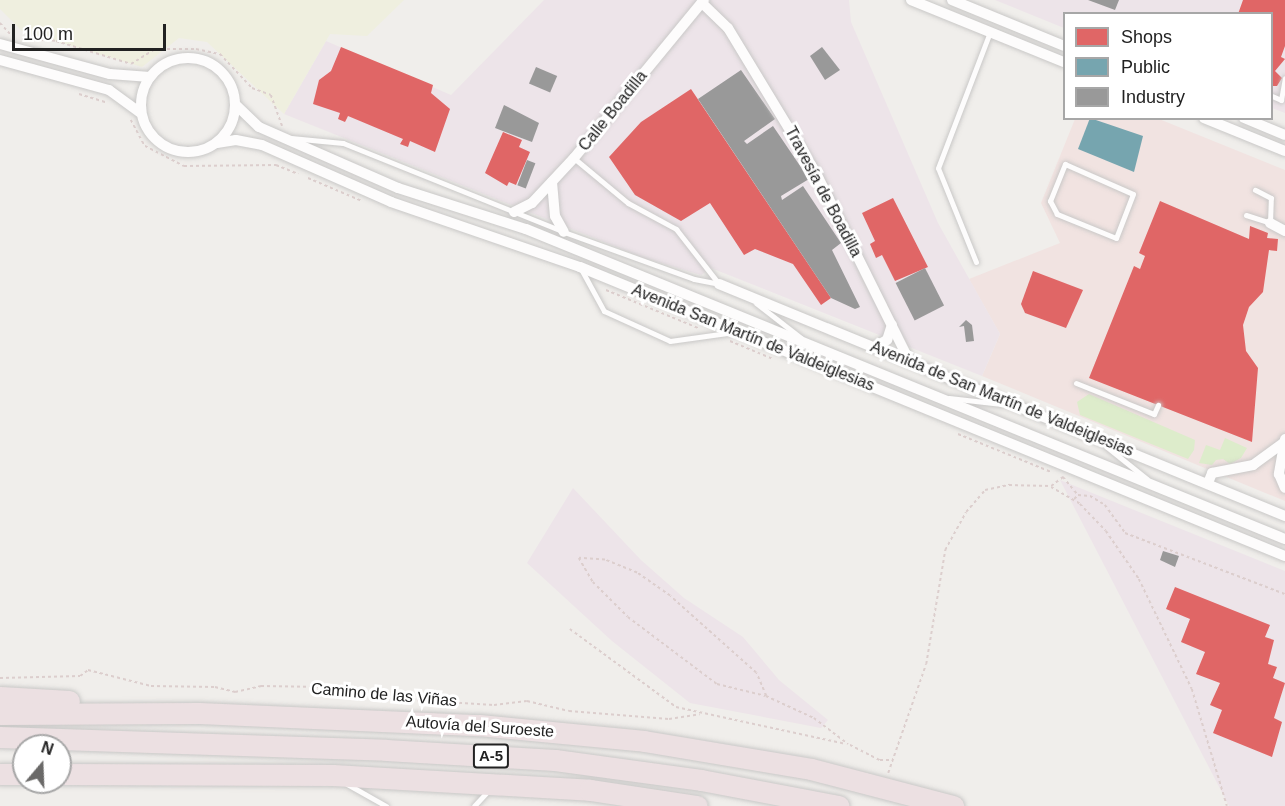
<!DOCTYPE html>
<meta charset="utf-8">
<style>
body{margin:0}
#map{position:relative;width:1285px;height:806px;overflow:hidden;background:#f0eeeb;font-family:Helvetica,sans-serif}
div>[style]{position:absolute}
.commercial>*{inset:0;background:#f1e3e1}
.industrial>*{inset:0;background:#ede4e9}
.farmland>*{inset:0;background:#efefdf}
.grass>*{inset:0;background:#ddeccb}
.shops>*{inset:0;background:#e06666}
.public>*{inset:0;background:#76a5af}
.industry>*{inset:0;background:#999;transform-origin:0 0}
.path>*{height:1.5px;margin-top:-0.75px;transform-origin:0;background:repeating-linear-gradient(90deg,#dccecd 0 3px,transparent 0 6px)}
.roads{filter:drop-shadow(0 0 2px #c9c8c7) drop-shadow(0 0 2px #c9c8c7)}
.lane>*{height:5px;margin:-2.5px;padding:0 2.5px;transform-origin:2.5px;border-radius:2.5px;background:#fdfcfc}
.street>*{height:10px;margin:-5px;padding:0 5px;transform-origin:5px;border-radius:5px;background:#fdfcfc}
.street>.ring{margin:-5px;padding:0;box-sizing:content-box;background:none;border:10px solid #fdfcfc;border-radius:50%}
.highway>*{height:21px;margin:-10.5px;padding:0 10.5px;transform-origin:10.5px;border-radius:10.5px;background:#ece0e2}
span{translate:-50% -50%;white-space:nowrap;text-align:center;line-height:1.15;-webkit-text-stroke:6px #fff;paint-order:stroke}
.shield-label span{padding:2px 4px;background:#fff;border:2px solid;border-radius:4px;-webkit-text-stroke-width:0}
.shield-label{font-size:15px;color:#222;font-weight:700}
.street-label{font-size:16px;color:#222}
.legend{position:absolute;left:1063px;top:12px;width:210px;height:108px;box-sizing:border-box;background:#fff;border:2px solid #a7a7a7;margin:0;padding:8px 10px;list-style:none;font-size:18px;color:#222}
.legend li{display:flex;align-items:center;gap:12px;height:30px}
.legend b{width:30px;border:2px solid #a7a7a7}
.north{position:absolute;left:12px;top:734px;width:60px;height:60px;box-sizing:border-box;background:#fff;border:2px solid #a7a7a7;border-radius:50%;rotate:19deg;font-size:16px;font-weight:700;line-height:24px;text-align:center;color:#222}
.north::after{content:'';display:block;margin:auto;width:21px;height:27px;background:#6a6968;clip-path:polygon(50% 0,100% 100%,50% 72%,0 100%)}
.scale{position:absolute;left:12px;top:24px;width:154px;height:27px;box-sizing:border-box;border:3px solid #222;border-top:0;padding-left:8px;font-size:18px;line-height:21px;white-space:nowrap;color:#222;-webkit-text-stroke:4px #fff;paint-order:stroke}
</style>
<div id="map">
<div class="commercial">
<i style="clip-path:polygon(1075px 119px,1159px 119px,1285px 170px,1285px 501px,982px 376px,1000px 334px,969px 279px,1060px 243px,1041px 203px)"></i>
</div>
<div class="industrial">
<i style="clip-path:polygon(544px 0,849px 0,851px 22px,938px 223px,1000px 334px,982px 376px,711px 268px,701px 275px,644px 258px,284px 114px,326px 41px,451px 95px)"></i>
<i style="clip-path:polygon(995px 0,1285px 0,1285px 113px,1272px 108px,1272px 14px,1064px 14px,1064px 28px)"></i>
<i style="clip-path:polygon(1060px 480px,1285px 571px,1285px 806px,1229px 806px)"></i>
<i style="clip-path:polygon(573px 488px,641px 560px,684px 598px,743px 637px,779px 680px,828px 720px,821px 728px,690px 703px,612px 641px,527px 563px)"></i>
</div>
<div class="farmland">
<i style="clip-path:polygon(0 0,404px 0,367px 36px,330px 34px,284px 114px,207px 42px,179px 38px,142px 67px,22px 31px,0 9px)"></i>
</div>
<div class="grass">
<i style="clip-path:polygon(1089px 394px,1195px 440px,1194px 450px,1188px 459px,1080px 415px,1077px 402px)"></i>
<i style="clip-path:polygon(1225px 438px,1247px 448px,1241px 458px,1230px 464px,1223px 459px,1216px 460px,1212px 465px,1199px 463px,1206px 445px,1220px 450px)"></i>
</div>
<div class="shops">
<i style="clip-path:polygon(1243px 0,1285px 0,1285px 46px,1281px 57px,1285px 59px,1275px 71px,1282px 78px,1277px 86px,1272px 86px,1272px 14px,1238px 14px)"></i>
<i style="clip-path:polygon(341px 47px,433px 85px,431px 93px,450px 109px,435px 152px,410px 141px,408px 147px,400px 144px,403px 139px,348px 116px,345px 122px,338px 119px,340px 113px,313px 104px,319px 80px,331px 71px)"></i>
<i style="clip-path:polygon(691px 89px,831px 298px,821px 305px,793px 264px,755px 249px,744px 255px,710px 203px,681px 221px,635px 195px,609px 157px,641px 122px)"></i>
<i style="clip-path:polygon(503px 132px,522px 140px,519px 147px,530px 152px,516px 185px,509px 182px,507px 186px,485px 173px)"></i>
<i style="clip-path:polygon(893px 198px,928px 267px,895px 281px,882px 255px,876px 258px,870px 244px,875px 241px,862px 213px)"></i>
<i style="clip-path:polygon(1160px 201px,1249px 239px,1250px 226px,1268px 233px,1267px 238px,1278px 239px,1277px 251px,1269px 250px,1263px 292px,1249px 307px,1243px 325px,1246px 351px,1258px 368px,1252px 442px,1089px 378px,1134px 266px,1140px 269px,1145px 256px,1139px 253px)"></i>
<i style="clip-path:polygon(1033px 271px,1083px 290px,1066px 328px,1025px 313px,1021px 304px)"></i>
<i style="clip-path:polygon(1175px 587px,1270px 625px,1265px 637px,1274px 640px,1268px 664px,1277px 667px,1273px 678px,1285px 683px,1274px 718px,1282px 722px,1272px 757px,1213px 733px,1222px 710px,1210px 705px,1220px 683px,1196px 674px,1205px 652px,1181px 642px,1190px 619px,1166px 609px)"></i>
</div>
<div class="public">
<i style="clip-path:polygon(1090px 118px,1143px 136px,1134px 172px,1078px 149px)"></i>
</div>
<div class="industry">
<i style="clip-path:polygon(1088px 0,1119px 0,1115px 10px)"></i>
<i style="clip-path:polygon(822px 47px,840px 70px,825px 80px,810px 56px)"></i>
<i style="left:536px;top:67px;width:23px;height:18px;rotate:23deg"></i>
<i style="clip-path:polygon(741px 70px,775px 119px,744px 141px,747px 144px,773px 126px,809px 179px,781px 196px,782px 200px,803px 186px,841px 243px,832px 250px,860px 307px,855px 309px,831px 298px,698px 99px)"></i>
<i style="clip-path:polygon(504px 105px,539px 123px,532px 142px,495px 128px)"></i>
<i style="left:527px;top:160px;width:9px;height:27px;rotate:21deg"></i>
<i style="left:925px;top:268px;width:42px;height:33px;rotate:63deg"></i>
<i style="clip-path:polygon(966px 320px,972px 325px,974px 341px,966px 342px,964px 326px,959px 327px)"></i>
<i style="clip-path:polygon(1163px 551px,1179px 556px,1175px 567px,1160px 560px)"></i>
</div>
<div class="path">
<i style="left:0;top:23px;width:18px;rotate:47deg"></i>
<i style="left:22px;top:39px;width:34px;rotate:3deg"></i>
<i style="left:56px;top:41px;width:78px;rotate:17deg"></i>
<i style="left:131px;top:64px;width:28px;rotate:-32deg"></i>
<i style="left:155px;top:49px;width:41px"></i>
<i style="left:196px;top:49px;width:25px;rotate:12deg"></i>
<i style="left:220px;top:54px;width:47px;rotate:46.7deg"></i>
<i style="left:252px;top:88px;width:20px;rotate:20deg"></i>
<i style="left:271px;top:95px;width:33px;rotate:70deg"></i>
<i style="left:79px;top:94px;width:28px;rotate:17deg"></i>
<i style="left:131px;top:120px;width:30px;rotate:62deg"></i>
<i style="left:145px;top:146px;width:44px;rotate:27.1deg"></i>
<i style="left:184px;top:166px;width:92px;rotate:-0.6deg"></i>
<i style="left:276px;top:165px;width:24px;rotate:22deg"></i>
<i style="left:308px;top:178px;width:59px;rotate:23.1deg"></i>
<i style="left:606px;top:290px;width:100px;rotate:22.4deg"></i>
<i style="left:730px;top:341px;width:47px;rotate:22.7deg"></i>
<i style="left:958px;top:434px;width:100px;rotate:22.2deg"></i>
<i style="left:1063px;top:477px;width:23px;rotate:50deg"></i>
<i style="left:1051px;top:487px;width:34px;rotate:30deg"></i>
<i style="left:1080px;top:504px;width:37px;rotate:46deg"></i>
<i style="left:1106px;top:531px;width:58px;rotate:55.5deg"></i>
<i style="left:1139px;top:579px;width:122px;rotate:64.3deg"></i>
<i style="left:1192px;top:689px;width:122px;rotate:73.3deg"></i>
<i style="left:1074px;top:499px;width:6px;rotate:-45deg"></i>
<i style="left:1078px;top:495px;width:12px;rotate:5deg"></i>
<i style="left:1090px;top:496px;width:17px;rotate:31deg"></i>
<i style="left:1105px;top:505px;width:34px;rotate:54deg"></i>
<i style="left:1125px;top:533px;width:171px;rotate:20.9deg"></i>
<i style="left:570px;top:629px;width:132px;rotate:36.3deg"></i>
<i style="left:676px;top:707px;width:173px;rotate:12.3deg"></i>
<i style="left:0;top:678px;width:80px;rotate:-1.4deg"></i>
<i style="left:80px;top:676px;width:10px;rotate:-37deg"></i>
<i style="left:88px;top:670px;width:65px;rotate:14.3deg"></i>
<i style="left:151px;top:686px;width:64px;rotate:0.9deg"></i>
<i style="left:215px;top:687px;width:21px;rotate:14deg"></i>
<i style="left:235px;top:692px;width:27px;rotate:-13deg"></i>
<i style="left:261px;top:686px;width:63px;rotate:0.9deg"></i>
<i style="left:324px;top:687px;width:58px;rotate:10.9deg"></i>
<i style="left:381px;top:698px;width:113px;rotate:3.5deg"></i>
<i style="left:494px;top:705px;width:33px;rotate:-7deg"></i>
<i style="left:527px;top:701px;width:43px;rotate:13.4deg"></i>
<i style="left:569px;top:711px;width:100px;rotate:4.6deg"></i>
<i style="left:669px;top:719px;width:31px;rotate:-9deg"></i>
<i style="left:766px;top:696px;width:25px;rotate:-113deg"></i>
<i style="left:756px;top:673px;width:115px;rotate:-138.2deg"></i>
<i style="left:670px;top:596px;width:40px;rotate:-145.1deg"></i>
<i style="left:637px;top:573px;width:35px;rotate:-158deg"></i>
<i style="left:605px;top:560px;width:26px;rotate:-176deg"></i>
<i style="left:579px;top:558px;width:28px;rotate:60deg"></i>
<i style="left:593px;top:582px;width:49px;rotate:45deg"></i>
<i style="left:628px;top:617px;width:111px;rotate:37deg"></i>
<i style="left:717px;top:684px;width:50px;rotate:13.8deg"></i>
<i style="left:766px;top:696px;width:53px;rotate:24.6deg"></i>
<i style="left:814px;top:718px;width:43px;rotate:37.4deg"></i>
<i style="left:850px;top:745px;width:34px;rotate:27deg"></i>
<i style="left:880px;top:760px;width:12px"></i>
<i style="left:888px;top:773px;width:115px;rotate:-70.8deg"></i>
<i style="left:926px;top:664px;width:116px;rotate:-80.5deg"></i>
<i style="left:945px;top:550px;width:43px;rotate:-61.1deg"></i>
<i style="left:966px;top:512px;width:29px;rotate:-49deg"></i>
<i style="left:985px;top:490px;width:25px;rotate:-12deg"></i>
<i style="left:1009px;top:485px;width:42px;rotate:1.4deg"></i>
<i style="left:1051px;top:486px;width:15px;rotate:-37deg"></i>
</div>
<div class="roads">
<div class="lane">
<i style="left:1272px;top:96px;width:10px;rotate:24deg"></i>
<i style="left:1281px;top:100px;width:22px;rotate:-80deg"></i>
<i style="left:291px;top:138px;width:52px;rotate:5.5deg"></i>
<i style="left:343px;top:143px;width:238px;rotate:21.9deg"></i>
<i style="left:564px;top:232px;width:138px;rotate:19.9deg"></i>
<i style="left:694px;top:279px;width:25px;rotate:11deg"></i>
<i style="left:575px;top:159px;width:69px;rotate:39.7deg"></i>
<i style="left:628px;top:203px;width:55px;rotate:28.4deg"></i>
<i style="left:676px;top:229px;width:70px;rotate:52deg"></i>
<i style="left:1065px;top:164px;width:74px;rotate:23.8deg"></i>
<i style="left:1133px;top:194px;width:47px;rotate:111.1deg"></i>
<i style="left:1116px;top:238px;width:64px;rotate:-157.9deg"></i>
<i style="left:1057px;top:214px;width:15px;rotate:-118deg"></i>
<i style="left:1050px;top:201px;width:40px;rotate:-68deg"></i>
<i style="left:1246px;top:215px;width:25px;rotate:18deg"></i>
<i style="left:1270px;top:223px;width:25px;rotate:-88deg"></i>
<i style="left:1271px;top:198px;width:18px;rotate:-153deg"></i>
<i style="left:976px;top:262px;width:101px;rotate:-112deg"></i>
<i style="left:938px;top:168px;width:146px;rotate:-69.1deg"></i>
<i style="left:581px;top:269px;width:48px;rotate:61.3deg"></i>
<i style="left:604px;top:311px;width:72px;rotate:24.4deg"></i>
<i style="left:670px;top:341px;width:65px;rotate:-8deg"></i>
<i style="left:756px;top:303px;width:57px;rotate:37.9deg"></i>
<i style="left:1076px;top:383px;width:84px;rotate:21.7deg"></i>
<i style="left:1154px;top:414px;width:10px;rotate:-66deg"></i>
<i style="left:949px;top:398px;width:53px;rotate:6.5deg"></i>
<i style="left:1107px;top:447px;width:51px;rotate:38.7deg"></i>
<i style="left:347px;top:784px;width:45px;rotate:29.4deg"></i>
<i style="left:474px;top:806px;width:22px;rotate:-47deg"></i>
</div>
<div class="street">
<i style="left:911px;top:0;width:165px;rotate:22.1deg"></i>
<i style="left:952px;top:0;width:121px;rotate:22.3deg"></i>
<i style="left:702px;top:3px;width:36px;rotate:44deg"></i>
<i style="left:728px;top:28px;width:172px;rotate:58.8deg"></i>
<i style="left:817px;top:175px;width:207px;rotate:63.6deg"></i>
<i style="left:0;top:44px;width:114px;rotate:15.3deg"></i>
<i style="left:110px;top:74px;width:40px;rotate:4.3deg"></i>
<i class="ring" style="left:141px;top:58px;width:84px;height:84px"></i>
<i style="left:0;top:60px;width:113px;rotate:15.4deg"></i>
<i style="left:109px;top:90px;width:39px;rotate:36deg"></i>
<i style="left:235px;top:104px;width:33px;rotate:44deg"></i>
<i style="left:259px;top:127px;width:152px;rotate:23.7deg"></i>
<i style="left:398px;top:188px;width:134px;rotate:17.8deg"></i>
<i style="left:526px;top:229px;width:820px;rotate:22.22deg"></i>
<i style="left:1204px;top:118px;width:87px;rotate:22.2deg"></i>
<i style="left:1244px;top:118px;width:44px;rotate:22.5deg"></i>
<i style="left:217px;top:143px;width:19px;rotate:-9deg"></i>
<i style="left:236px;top:140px;width:26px;rotate:11deg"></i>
<i style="left:262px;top:145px;width:141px;rotate:23.8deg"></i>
<i style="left:391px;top:202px;width:200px;rotate:19deg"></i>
<i style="left:580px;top:267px;width:762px;rotate:22.29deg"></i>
<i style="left:552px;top:182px;width:34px;rotate:85deg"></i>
<i style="left:555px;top:216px;width:18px;rotate:61deg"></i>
<i style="left:514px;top:212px;width:20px;rotate:-27deg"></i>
<i style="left:532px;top:203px;width:62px;rotate:-47deg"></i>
<i style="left:574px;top:158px;width:205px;rotate:-50.6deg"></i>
<i style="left:1270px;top:223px;width:17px;rotate:28deg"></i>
<i style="left:719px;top:284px;width:612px;rotate:22.29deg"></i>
<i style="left:876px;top:346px;width:13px;rotate:-29deg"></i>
<i style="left:887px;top:340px;width:16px;rotate:-72deg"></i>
<i style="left:1285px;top:439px;width:36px;rotate:100deg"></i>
<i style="left:1279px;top:474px;width:15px;rotate:67deg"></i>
<i style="left:1208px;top:483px;width:11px;rotate:-68deg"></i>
<i style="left:1212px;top:473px;width:42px;rotate:-11deg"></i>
<i style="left:1253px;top:465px;width:39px;rotate:-36deg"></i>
</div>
<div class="highway">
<i style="left:0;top:697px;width:69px;rotate:3.3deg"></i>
<i style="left:0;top:714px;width:199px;rotate:-0.3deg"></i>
<i style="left:199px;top:713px;width:280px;rotate:2.5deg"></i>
<i style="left:479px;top:725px;width:166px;rotate:5.5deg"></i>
<i style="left:644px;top:741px;width:169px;rotate:9.5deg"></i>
<i style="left:811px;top:769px;width:147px;rotate:14.6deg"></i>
<i style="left:0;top:737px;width:386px;rotate:1.9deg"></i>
<i style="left:386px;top:750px;width:169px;rotate:3.4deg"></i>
<i style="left:555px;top:760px;width:147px;rotate:7.8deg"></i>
<i style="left:701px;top:780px;width:140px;rotate:10.7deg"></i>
<i style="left:0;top:774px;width:24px"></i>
<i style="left:60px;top:774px;width:273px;rotate:0.2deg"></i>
<i style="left:333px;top:775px;width:257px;rotate:3.3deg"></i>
<i style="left:590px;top:790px;width:108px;rotate:8.5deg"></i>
</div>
</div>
<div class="shield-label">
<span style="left:491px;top:756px">A-5</span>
</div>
<div class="street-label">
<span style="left:613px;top:111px;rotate:-51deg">Calle Boadilla</span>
<span style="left:823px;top:192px;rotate:62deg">Travesía de Boadilla</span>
<span style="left:753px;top:338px;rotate:22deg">Avenida San Martín de Valdeiglesias</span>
<span style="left:1002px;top:399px;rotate:22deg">Avenida de San Martín de Valdeiglesias</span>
<span style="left:384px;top:695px;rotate:5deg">Camino de las Viñas</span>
<span style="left:480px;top:727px;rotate:4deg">Autovía del Suroeste</span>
</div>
<ul class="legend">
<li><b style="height:16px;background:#e06666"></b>Shops</li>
<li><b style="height:16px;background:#76a5af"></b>Public</li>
<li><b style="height:16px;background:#999"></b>Industry</li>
</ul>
<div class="north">N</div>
<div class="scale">100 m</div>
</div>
